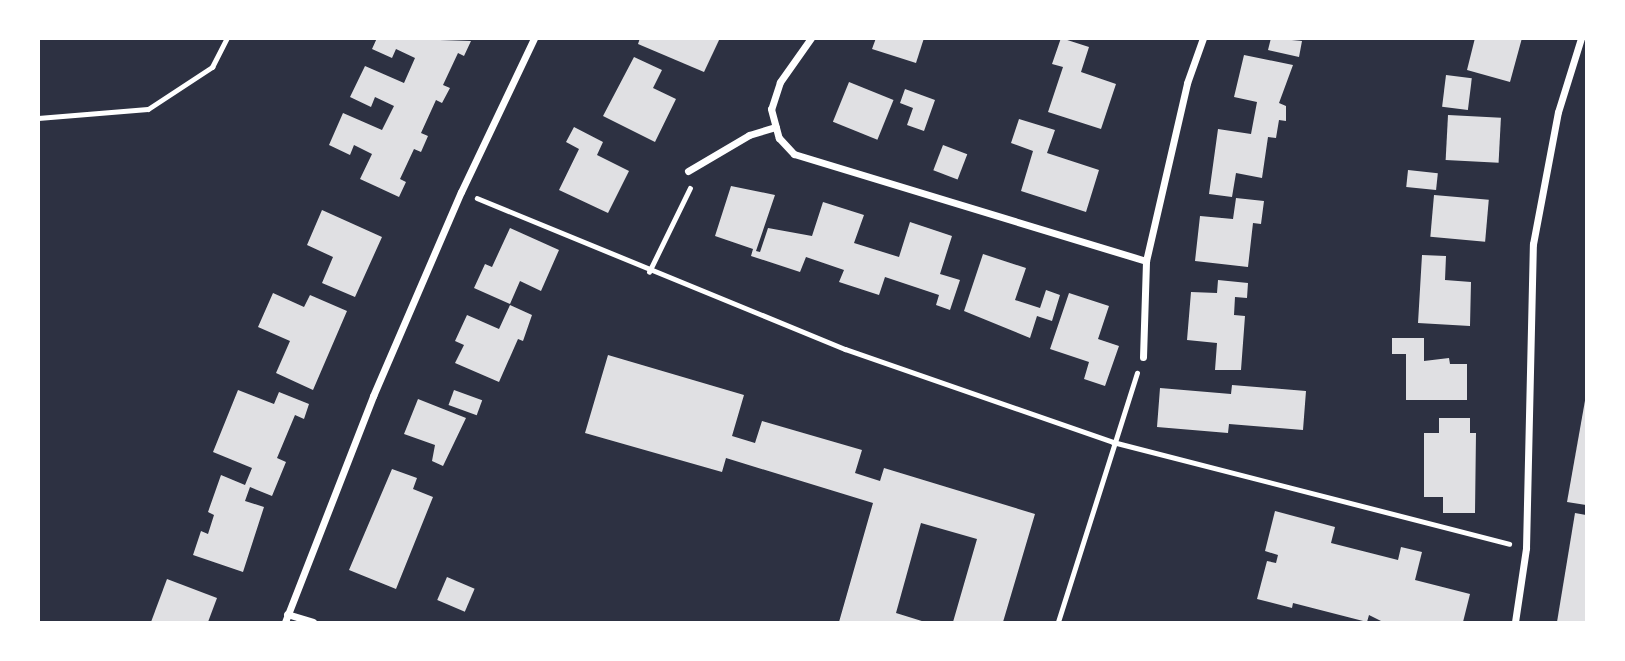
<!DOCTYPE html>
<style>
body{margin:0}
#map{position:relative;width:1625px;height:661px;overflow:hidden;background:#2d3142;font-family:Quicksand,sans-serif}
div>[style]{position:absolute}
.building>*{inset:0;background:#e0e0e3;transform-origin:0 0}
.path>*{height:4.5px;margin:-2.25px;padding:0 2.25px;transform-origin:2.25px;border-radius:2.25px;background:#fff}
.service>*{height:5px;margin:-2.5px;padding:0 2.5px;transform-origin:2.5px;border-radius:2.5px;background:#fff}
.minor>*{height:7px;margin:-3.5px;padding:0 3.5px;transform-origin:3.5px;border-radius:3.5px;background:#fff}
span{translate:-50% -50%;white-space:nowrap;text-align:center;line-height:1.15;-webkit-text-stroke:7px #fff;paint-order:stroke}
.frame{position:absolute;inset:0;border:40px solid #fff;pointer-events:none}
</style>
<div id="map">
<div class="building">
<i style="clip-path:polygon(377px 38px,471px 41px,464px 56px,458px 53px,443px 85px,450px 88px,442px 103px,436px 100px,421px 133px,428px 136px,421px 152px,414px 149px,400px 179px,406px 182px,399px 197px,360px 179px,372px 154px,354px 145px,350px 155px,329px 145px,343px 113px,382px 130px,394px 106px,375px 97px,371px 107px,350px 97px,365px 66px,404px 83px,415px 58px,396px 49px,392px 58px,372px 49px)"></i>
<i style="clip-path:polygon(640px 38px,720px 38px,704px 72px,638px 44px)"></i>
<i style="clip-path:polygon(876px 38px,924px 38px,916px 63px,872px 49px)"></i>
<i style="clip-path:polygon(1061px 38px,1089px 47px,1081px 72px,1116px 84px,1101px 129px,1048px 112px,1063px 67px,1052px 64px)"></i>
<i style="clip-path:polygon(1271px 38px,1302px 41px,1299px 57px,1268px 50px)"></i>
<i style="clip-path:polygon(1475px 38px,1522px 38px,1510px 82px,1467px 70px)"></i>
<i style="clip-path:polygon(1244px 55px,1293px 65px,1279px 103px,1286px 106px,1286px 121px,1279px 120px,1276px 138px,1268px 137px,1262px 178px,1236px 173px,1232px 197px,1209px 194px,1218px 129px,1251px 134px,1257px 102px,1234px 97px)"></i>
<i style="clip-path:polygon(634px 57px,662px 70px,653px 88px,676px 99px,655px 142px,603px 116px)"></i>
<i style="left:1446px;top:75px;width:26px;height:32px;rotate:7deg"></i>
<i style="left:849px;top:82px;width:48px;height:43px;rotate:22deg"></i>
<i style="clip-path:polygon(905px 89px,935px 100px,924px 131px,907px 125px,913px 108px,900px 103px)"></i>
<i style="left:1448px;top:115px;width:53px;height:45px;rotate:3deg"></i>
<i style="clip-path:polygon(1019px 119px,1055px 130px,1047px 153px,1099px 170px,1086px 212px,1021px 191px,1033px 151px,1011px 143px)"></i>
<i style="clip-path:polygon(574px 127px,603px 142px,597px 155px,629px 171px,608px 213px,559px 190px,579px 149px,566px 142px)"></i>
<i style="left:943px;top:145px;width:26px;height:27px;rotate:21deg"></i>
<i style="left:1408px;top:170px;width:30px;height:17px;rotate:6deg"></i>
<i style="clip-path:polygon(731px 186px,775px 195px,756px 251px,760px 252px,768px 228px,812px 236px,823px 202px,864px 215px,854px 243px,899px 257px,910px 222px,952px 236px,940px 274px,960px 280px,950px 310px,936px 305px,939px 295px,885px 277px,879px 295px,839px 282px,844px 270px,806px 257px,800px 272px,751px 256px,753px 249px,715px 236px)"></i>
<i style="left:1434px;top:195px;width:55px;height:42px;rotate:5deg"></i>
<i style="clip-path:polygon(1236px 198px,1264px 201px,1261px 224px,1253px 223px,1248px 267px,1195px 261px,1200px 216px,1233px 219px)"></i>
<i style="clip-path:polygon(322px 210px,382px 237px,355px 297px,322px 283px,333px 257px,307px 245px)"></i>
<i style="clip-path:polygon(510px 228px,559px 250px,541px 291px,520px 281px,510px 304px,474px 288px,485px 264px,492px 267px)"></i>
<i style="clip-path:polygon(983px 254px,1026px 268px,1015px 300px,1040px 308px,1046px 290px,1060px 295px,1052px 321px,1037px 316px,1030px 338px,964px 311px)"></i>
<i style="clip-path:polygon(1422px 255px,1446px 256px,1445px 280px,1471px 282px,1470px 326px,1418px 323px)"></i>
<i style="clip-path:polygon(1218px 280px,1248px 283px,1247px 298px,1235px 297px,1234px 315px,1245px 316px,1241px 370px,1215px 370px,1217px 343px,1187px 340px,1191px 292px,1217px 293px)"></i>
<i style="clip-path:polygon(273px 293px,304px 307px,310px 295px,347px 311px,313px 390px,276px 373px,290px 341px,258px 327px)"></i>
<i style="clip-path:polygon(1069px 293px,1109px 306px,1098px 339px,1119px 346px,1105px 386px,1084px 379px,1089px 362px,1050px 349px)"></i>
<i style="clip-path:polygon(510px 305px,532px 315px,523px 341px,518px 339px,499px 382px,455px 363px,464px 345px,455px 341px,467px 315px,499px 329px)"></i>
<i style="clip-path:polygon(1392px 338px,1424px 338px,1424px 361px,1449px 358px,1450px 364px,1467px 364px,1467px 400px,1406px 400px,1406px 354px,1392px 354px)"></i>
<i style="clip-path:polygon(608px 355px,744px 395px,732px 436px,755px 443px,762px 421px,862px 450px,855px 473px,880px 481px,884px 468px,1035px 514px,1003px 622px,953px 622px,977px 539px,921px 523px,896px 613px,925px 622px,839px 622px,873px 503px,726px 458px,722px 472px,585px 433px)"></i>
<i style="clip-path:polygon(1232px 385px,1306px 391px,1303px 430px,1229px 424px,1228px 433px,1157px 427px,1160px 388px,1231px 394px)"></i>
<i style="clip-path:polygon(238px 390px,274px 404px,279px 392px,309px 404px,304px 419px,295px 415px,277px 458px,286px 462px,272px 496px,250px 487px,245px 501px,264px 507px,243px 572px,193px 555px,201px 531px,208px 534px,214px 515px,208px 512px,221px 475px,245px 485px,252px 468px,213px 452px)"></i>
<i style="left:454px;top:390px;width:30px;height:16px;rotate:20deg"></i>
<i style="clip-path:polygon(1586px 395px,1586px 505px,1567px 502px)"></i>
<i style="clip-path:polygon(418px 399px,466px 418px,443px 466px,432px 461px,435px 445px,404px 434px)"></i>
<i style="clip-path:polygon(1439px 418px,1470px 418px,1470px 433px,1476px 433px,1475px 513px,1443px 513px,1443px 497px,1424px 497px,1424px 433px,1439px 433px)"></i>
<i style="clip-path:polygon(392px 469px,417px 478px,413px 489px,433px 497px,396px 589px,349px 570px)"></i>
<i style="clip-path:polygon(1275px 511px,1335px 527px,1331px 543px,1398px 560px,1401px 547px,1422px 552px,1415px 580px,1470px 594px,1463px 622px,1383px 622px,1369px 615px,1367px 622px,1293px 603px,1292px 608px,1257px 599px,1267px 561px,1276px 563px,1278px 555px,1265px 551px)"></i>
<i style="clip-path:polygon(1575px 513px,1586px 515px,1586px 622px,1557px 622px)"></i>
<i style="left:447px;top:577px;width:30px;height:25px;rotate:23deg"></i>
<i style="clip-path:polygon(167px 579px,217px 598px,208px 622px,151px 622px)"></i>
</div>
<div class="path">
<i style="left:477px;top:198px;width:398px;rotate:22.3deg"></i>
<i style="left:845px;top:349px;width:284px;rotate:19.1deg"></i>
<i style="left:1113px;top:442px;width:409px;rotate:14.4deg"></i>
<i style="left:649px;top:272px;width:93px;rotate:-64deg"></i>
<i style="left:1058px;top:622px;width:261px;rotate:-72.4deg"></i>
</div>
<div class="service">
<i style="left:38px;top:118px;width:110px;rotate:-4.7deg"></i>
<i style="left:148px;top:109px;width:77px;rotate:-33.3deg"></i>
<i style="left:212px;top:67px;width:33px;rotate:-63deg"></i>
</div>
<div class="minor">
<i style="left:811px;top:38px;width:54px;rotate:125.2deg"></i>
<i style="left:780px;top:82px;width:28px;rotate:108deg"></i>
<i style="left:771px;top:109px;width:30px;rotate:75deg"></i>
<i style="left:779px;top:138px;width:22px;rotate:47deg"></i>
<i style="left:794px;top:154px;width:368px;rotate:16.9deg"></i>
<i style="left:688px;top:171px;width:71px;rotate:-30.5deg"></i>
<i style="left:749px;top:135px;width:28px;rotate:-17deg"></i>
<i style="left:1143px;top:357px;width:96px;rotate:-88.2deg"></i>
<i style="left:1146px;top:261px;width:183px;rotate:-77deg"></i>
<i style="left:1187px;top:83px;width:48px;rotate:-70.4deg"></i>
<i style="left:287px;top:614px;width:27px;rotate:17deg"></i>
<i style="left:285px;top:622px;width:243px;rotate:-68.7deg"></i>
<i style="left:373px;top:396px;width:222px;rotate:-66.7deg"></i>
<i style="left:461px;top:192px;width:170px;rotate:-64.6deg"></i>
<i style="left:1515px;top:622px;width:75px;rotate:-81.5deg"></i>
<i style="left:1526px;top:548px;width:304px;rotate:-88.7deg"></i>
<i style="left:1533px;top:244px;width:134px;rotate:-79.3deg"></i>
<i style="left:1558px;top:112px;width:77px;rotate:-72.7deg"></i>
</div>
<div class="frame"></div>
</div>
